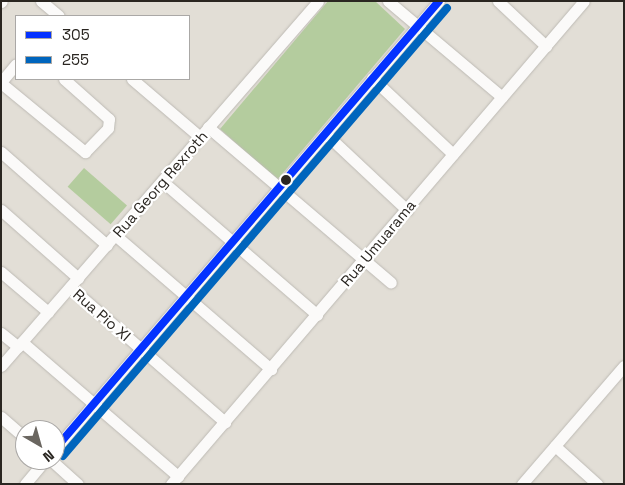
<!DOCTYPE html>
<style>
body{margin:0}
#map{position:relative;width:625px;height:485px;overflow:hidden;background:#e2ded6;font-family:"Space Grotesk",sans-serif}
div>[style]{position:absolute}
.green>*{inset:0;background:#b4cc9e;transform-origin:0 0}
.roads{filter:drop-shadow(0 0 1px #bdbab4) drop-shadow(0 0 1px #bdbab4)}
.minor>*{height:11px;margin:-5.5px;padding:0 5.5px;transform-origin:5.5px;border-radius:5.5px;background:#fbfaf9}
.bus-1>*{height:8px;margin:-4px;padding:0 4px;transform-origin:4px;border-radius:4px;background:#0432ff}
.bus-2>*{height:8px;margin:-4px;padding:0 4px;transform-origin:4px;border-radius:4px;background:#0065bd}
.dots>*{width:14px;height:14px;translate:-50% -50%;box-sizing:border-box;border:2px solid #fff;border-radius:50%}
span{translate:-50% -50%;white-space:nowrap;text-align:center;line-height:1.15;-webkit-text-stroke:4.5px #fff;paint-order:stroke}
.street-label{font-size:15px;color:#2a2621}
.frame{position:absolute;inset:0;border:2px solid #2a2621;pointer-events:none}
.legend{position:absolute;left:15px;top:15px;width:175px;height:65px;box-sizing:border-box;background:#fff;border:1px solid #aaa8a6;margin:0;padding:6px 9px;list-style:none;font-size:15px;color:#2a2621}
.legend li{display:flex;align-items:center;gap:10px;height:25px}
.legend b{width:25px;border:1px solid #aaa8a6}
.north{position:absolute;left:15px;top:420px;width:50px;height:50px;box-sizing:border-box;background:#fff;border:1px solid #aaa8a6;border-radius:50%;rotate:142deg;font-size:14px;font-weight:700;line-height:20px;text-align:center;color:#2a2621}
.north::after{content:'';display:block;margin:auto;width:18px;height:22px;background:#6a6660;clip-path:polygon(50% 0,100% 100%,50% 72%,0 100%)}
</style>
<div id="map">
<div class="green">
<i style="clip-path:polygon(328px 1px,375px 1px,405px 29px,277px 180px,220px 129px)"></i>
<i style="left:84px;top:168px;width:57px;height:25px;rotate:41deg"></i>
</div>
<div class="roads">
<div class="minor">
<i style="left:41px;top:1px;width:23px;rotate:40deg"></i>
<i style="left:388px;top:1px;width:149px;rotate:40.1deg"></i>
<i style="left:498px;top:1px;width:66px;rotate:43.2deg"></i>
<i style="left:1px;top:2px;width:1px;rotate:-45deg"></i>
<i style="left:372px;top:78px;width:111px;rotate:43.2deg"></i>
<i style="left:132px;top:79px;width:89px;rotate:40.5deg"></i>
<i style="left:1px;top:82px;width:23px;rotate:-50deg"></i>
<i style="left:1px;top:83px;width:109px;rotate:39.4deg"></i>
<i style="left:85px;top:152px;width:33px;rotate:-46deg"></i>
<i style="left:108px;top:128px;width:9px;rotate:-84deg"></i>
<i style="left:109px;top:119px;width:60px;rotate:-138.4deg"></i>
<i style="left:208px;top:127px;width:240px;rotate:40.4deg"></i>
<i style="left:327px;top:135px;width:110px;rotate:43.2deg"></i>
<i style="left:1px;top:152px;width:141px;rotate:41.3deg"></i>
<i style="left:162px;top:181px;width:205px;rotate:40.8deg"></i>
<i style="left:1px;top:210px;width:103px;rotate:41.4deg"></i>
<i style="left:115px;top:235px;width:206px;rotate:40.7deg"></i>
<i style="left:1px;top:272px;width:62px;rotate:40.4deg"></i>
<i style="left:70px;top:287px;width:206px;rotate:41.1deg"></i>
<i style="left:1px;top:333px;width:22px;rotate:39deg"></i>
<i style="left:22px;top:342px;width:206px;rotate:40.7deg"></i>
<i style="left:1px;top:366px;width:483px;rotate:-49deg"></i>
<i style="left:1px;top:417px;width:32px;rotate:41deg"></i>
<i style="left:555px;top:446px;width:57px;rotate:42.1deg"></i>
<i style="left:55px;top:449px;width:590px;rotate:-49.4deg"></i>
<i style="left:51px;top:460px;width:36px;rotate:42deg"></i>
<i style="left:25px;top:484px;width:31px;rotate:-50deg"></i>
<i style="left:171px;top:484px;width:635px;rotate:-49.47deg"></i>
<i style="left:522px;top:484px;width:156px;rotate:-49.2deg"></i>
</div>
</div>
<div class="bus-1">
<i style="left:55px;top:449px;width:590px;rotate:-49.4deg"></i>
</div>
<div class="bus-2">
<i style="left:63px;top:456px;width:590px;rotate:-49.4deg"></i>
</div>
<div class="dots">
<i style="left:286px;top:180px;background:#2a2621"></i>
</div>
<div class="street-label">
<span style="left:160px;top:184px;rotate:-49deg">Rua Georg Rexroth</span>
<span style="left:378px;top:243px;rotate:-50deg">Rua Umuarama</span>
<span style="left:102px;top:315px;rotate:41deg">Rua Pio XI</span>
</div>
<div class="frame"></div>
<ul class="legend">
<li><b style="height:6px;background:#0432ff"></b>305</li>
<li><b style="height:6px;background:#0065bd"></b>255</li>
</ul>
<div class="north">N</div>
</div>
